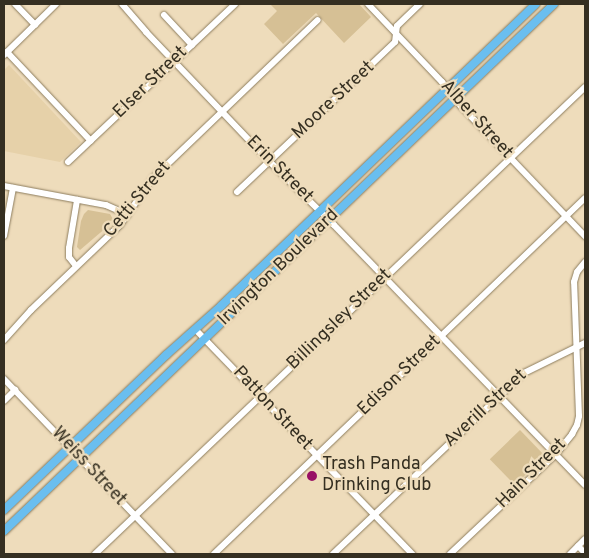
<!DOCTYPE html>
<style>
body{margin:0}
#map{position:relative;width:589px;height:558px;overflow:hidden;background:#eedcbb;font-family:Overpass,sans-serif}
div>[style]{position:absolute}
.built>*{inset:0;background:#e6d1a9}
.green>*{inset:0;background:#d6c095;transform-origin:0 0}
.roads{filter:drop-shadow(0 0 1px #8d7d5e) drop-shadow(0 0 1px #8d7d5e)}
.minor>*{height:6px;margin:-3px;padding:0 3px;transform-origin:3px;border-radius:3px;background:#fff}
.major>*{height:8px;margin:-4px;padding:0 4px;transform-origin:4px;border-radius:4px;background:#6abeef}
.dots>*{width:14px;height:14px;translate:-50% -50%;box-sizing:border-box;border:2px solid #eedcbb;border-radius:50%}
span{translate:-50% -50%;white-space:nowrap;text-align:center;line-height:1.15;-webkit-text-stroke:4.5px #eedcbb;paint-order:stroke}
.street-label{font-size:18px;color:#352f21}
.poi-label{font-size:18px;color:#352f21}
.left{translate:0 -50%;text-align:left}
.frame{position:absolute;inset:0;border:5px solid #352f21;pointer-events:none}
</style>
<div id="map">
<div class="built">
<i style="clip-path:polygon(9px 65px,81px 142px,60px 162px,4px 151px,4px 70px)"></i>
</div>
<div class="green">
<i style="clip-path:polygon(270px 4px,359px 4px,371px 17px,344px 43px,316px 13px,283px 44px,264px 24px,277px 11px)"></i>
<i style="clip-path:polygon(88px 210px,110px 214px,114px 221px,80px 250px,77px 247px,81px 221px,84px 214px)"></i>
<i style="left:520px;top:430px;width:36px;height:42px;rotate:46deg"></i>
</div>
<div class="roads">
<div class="minor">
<i style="left:15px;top:4px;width:29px;rotate:46deg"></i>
<i style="left:122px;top:4px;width:37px;rotate:49deg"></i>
<i style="left:146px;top:32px;width:178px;rotate:46.4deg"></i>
<i style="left:269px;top:161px;width:91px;rotate:44.6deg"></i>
<i style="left:334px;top:225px;width:361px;rotate:46deg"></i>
<i style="left:368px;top:4px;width:108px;rotate:46.5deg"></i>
<i style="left:442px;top:82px;width:31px;rotate:52deg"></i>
<i style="left:461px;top:106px;width:180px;rotate:46.4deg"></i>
<i style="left:164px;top:15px;width:41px;rotate:47deg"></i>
<i style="left:7px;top:52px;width:122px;rotate:46.7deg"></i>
<i style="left:4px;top:55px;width:73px;rotate:-44.4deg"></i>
<i style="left:68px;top:162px;width:230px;rotate:-43.4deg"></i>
<i style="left:4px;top:186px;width:104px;rotate:10.6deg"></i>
<i style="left:106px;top:205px;width:24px;rotate:24deg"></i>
<i style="left:237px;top:192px;width:218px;rotate:-43.5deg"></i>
<i style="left:395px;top:42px;width:16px;rotate:-83deg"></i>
<i style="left:397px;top:26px;width:32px;rotate:-44deg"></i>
<i style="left:4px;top:236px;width:49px;rotate:-79.4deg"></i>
<i style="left:76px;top:266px;width:11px;rotate:-128deg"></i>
<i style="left:69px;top:257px;width:9px;rotate:-90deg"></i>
<i style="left:69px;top:248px;width:49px;rotate:-80.5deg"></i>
<i style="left:195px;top:329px;width:313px;rotate:46deg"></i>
<i style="left:4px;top:340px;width:40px;rotate:-48deg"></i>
<i style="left:31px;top:310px;width:123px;rotate:-43.7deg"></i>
<i style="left:120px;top:225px;width:57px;rotate:-54.9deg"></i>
<i style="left:153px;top:178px;width:228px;rotate:-43.8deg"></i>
<i style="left:4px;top:379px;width:243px;rotate:46.2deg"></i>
<i style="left:4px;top:401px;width:16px;rotate:-45deg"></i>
<i style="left:578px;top:546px;width:10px;rotate:45deg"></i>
<i style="left:95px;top:554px;width:677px;rotate:-43.62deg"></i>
<i style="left:214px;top:554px;width:514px;rotate:-43.82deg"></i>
<i style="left:333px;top:554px;width:263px;rotate:-43.5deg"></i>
<i style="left:524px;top:373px;width:68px;rotate:-26.2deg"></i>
<i style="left:450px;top:554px;width:146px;rotate:-43.3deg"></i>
<i style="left:556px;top:454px;width:26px;rotate:-51deg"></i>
<i style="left:572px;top:434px;width:10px;rotate:-61deg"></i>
<i style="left:577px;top:425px;width:9px;rotate:-77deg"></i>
<i style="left:579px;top:416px;width:134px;rotate:-92.1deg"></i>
<i style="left:574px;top:282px;width:10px;rotate:-73deg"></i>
<i style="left:577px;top:272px;width:13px;rotate:-51deg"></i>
<i style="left:570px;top:554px;width:21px;rotate:-45deg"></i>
</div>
<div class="major">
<i style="left:4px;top:510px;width:224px;rotate:-43.7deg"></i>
<i style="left:166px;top:355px;width:74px;rotate:-41.7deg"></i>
<i style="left:221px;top:306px;width:436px;rotate:-43.8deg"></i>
<i style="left:4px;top:531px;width:762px;rotate:-43.78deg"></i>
</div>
</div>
<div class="dots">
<i style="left:312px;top:476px;background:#981065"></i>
</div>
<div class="street-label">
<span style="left:151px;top:83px;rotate:-44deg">Elser Street</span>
<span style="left:334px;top:101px;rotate:-43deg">Moore Street</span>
<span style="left:476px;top:120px;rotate:48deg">Alber Street</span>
<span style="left:279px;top:170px;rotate:45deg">Erin Street</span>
<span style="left:138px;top:200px;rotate:-50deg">Cetti Street</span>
<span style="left:279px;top:268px;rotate:-44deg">Irvington Boulevard</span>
<span style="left:340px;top:320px;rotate:-44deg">Billingsley Street</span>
<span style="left:400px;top:376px;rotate:-44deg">Edison Street</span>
<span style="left:272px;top:409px;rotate:47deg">Patton Street</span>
<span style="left:486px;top:409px;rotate:-43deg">Averill Street</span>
<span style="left:88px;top:467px;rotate:47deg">Weiss Street</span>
<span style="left:532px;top:474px;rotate:-45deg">Hain Street</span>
</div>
<div class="poi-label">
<span class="left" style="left:322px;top:476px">Trash Panda<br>Drinking Club</span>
</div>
<div class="frame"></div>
</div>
